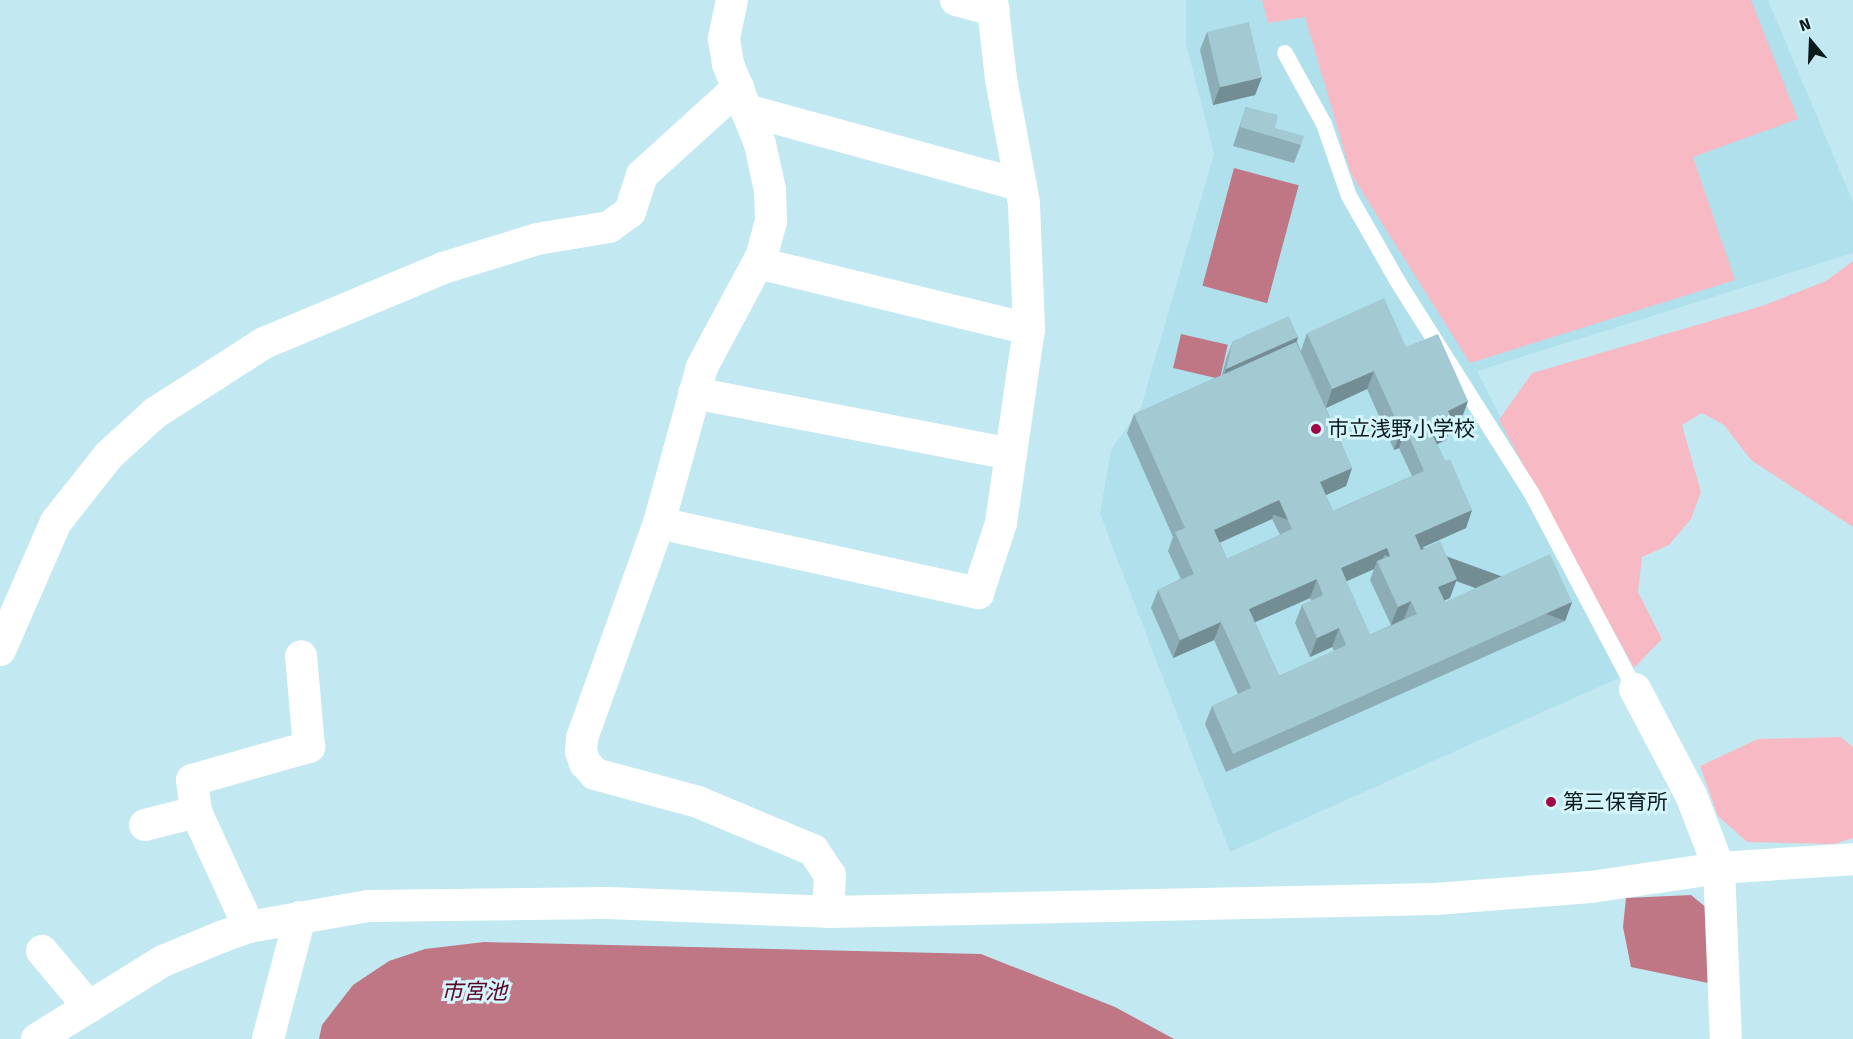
<!DOCTYPE html>
<meta charset="utf-8">
<style>
body{margin:0}
#map{position:relative;width:1853px;height:1039px;overflow:hidden;background:#c2e9f2;font-family:"Fira Sans","Noto Sans JP",sans-serif}
div>[style]{position:absolute}
.built>*{inset:0;background:#afe0ec}
.green>*{inset:0;background:#f7bac4}
.water>*{inset:0;background:#bf7785;transform-origin:0 0}
.lane>*{height:16px;margin:-8px;padding:0 8px;transform-origin:8px;border-radius:8px;background:#fff}
.street>*{height:32px;margin:-16px;padding:0 16px;transform-origin:16px;border-radius:16px;background:#fff}
.wall>*{inset:0;background:#8cadb5}
.shaded-wall>*{inset:0;background:#728d94;transform-origin:0 0}
.building>*{inset:0;background:#a3c9d3;transform-origin:0 0}
.dots>*{width:16px;height:16px;translate:-50% -50%;box-sizing:border-box;border:3px solid #d5f5fc;border-radius:50%}
span{translate:-50% -50%;white-space:nowrap;text-align:center;line-height:1.15;-webkit-text-stroke:6px #d5f5fc;paint-order:stroke}
.poi-label{font-size:21px;color:#0a191c}
.left{translate:0 -50%;text-align:left}
.water-label{font-size:22px;color:#5c0225;font-style:italic}
.north{position:absolute;left:1781px;top:12px;width:60px;height:60px;-webkit-text-stroke:4px #d5f5fc;paint-order:stroke;rotate:341deg;font-size:16px;font-weight:700;line-height:24px;text-align:center;color:#0a191c}
.north::after{content:'';display:block;margin:auto;width:21px;height:27px;background:#0a191c;clip-path:polygon(50% 0,100% 100%,50% 72%,0 100%)}
</style>
<div id="map">
<div class="built">
<i style="clip-path:polygon(1186px 0,1768px 0,1853px 202px,1853px 253px,1477px 371px,1632px 672px,1230px 852px,1100px 514px,1111px 450px,1141px 407px,1214px 154px,1186px 44px)"></i>
</div>
<div class="green">
<i style="clip-path:polygon(1262px 0,1751px 0,1798px 119px,1693px 157px,1735px 280px,1470px 363px,1351px 174px,1305px 17px,1268px 23px)"></i>
<i style="clip-path:polygon(1853px 261px,1853px 527px,1751px 460px,1724px 425px,1702px 413px,1682px 425px,1701px 492px,1691px 519px,1669px 545px,1642px 557px,1638px 592px,1662px 639px,1634px 668px,1499px 420px,1532px 373px,1762px 306px,1826px 281px)"></i>
<i style="clip-path:polygon(1841px 737px,1853px 747px,1853px 838px,1834px 844px,1747px 842px,1718px 816px,1700px 766px,1758px 739px)"></i>
</div>
<div class="water">
<i style="left:1234px;top:168px;width:67px;height:122px;rotate:15deg"></i>
<i style="left:1181px;top:334px;width:48px;height:35px;rotate:13deg"></i>
<i style="clip-path:polygon(1691px 895px,1708px 909px,1708px 983px,1631px 967px,1623px 927px,1626px 898px)"></i>
<i style="clip-path:polygon(484px 942px,981px 954px,1115px 1007px,1174px 1039px,319px 1039px,322px 1025px,353px 985px,389px 961px,425px 949px)"></i>
</div>
<div class="lane">
<i style="left:1285px;top:53px;width:81px;rotate:61.2deg"></i>
<i style="left:1324px;top:124px;width:76px;rotate:70.9deg"></i>
<i style="left:1349px;top:196px;width:99px;rotate:60.3deg"></i>
<i style="left:1398px;top:282px;width:249px;rotate:57.7deg"></i>
<i style="left:1531px;top:492px;width:223px;rotate:62.2deg"></i>
</div>
<div class="street">
<i style="left:732px;top:0;width:40px;rotate:102deg"></i>
<i style="left:724px;top:39px;width:25px;rotate:81deg"></i>
<i style="left:728px;top:64px;width:86px;rotate:68.2deg"></i>
<i style="left:760px;top:144px;width:47px;rotate:77.7deg"></i>
<i style="left:770px;top:190px;width:31px;rotate:88deg"></i>
<i style="left:771px;top:221px;width:35px;rotate:105deg"></i>
<i style="left:762px;top:255px;width:127px;rotate:118.2deg"></i>
<i style="left:702px;top:367px;width:162px;rotate:105.4deg"></i>
<i style="left:659px;top:523px;width:228px;rotate:109.7deg"></i>
<i style="left:582px;top:738px;width:13px;rotate:94deg"></i>
<i style="left:581px;top:751px;width:13px;rotate:72deg"></i>
<i style="left:585px;top:763px;width:15px;rotate:48deg"></i>
<i style="left:595px;top:774px;width:107px;rotate:15.2deg"></i>
<i style="left:698px;top:802px;width:125px;rotate:22.7deg"></i>
<i style="left:813px;top:850px;width:30px;rotate:56deg"></i>
<i style="left:830px;top:875px;width:37px;rotate:93deg"></i>
<i style="left:956px;top:0;width:39px;rotate:15deg"></i>
<i style="left:746px;top:110px;width:285px;rotate:15.3deg"></i>
<i style="left:758px;top:263px;width:279px;rotate:13.7deg"></i>
<i style="left:694px;top:393px;width:323px;rotate:10.9deg"></i>
<i style="left:659px;top:523px;width:327px;rotate:12.4deg"></i>
<i style="left:978px;top:593px;width:74px;rotate:-71.8deg"></i>
<i style="left:1001px;top:523px;width:196px;rotate:-81.8deg"></i>
<i style="left:1029px;top:329px;width:126px;rotate:-92.3deg"></i>
<i style="left:1024px;top:203px;width:126px;rotate:-100.5deg"></i>
<i style="left:1001px;top:79px;width:80px;rotate:-96.5deg"></i>
<i style="left:0;top:650px;width:140px;rotate:-66.4deg"></i>
<i style="left:56px;top:522px;width:85px;rotate:-51.7deg"></i>
<i style="left:109px;top:455px;width:62px;rotate:-42.4deg"></i>
<i style="left:155px;top:413px;width:130px;rotate:-32.7deg"></i>
<i style="left:264px;top:343px;width:194px;rotate:-22.7deg"></i>
<i style="left:443px;top:268px;width:98px;rotate:-17.1deg"></i>
<i style="left:537px;top:239px;width:73px;rotate:-9.5deg"></i>
<i style="left:609px;top:227px;width:26px;rotate:-36deg"></i>
<i style="left:630px;top:212px;width:39px;rotate:-72deg"></i>
<i style="left:642px;top:175px;width:130px;rotate:-42.2deg"></i>
<i style="left:1635px;top:689px;width:120px;rotate:62.2deg"></i>
<i style="left:1691px;top:795px;width:78px;rotate:69deg"></i>
<i style="left:1719px;top:868px;width:171px;rotate:87.7deg"></i>
<i style="left:145px;top:825px;width:53px;rotate:-14.3deg"></i>
<i style="left:249px;top:927px;width:127px;rotate:-114.7deg"></i>
<i style="left:196px;top:812px;width:32px;rotate:-97deg"></i>
<i style="left:192px;top:780px;width:122px;rotate:-15.8deg"></i>
<i style="left:309px;top:747px;width:91px;rotate:-95deg"></i>
<i style="left:42px;top:951px;width:73px;rotate:50deg"></i>
<i style="left:37px;top:1039px;width:148px;rotate:-31.8deg"></i>
<i style="left:163px;top:961px;width:63px;rotate:-22.5deg"></i>
<i style="left:221px;top:937px;width:30px;rotate:-20deg"></i>
<i style="left:249px;top:927px;width:121px;rotate:-10deg"></i>
<i style="left:368px;top:906px;width:240px;rotate:-0.7deg"></i>
<i style="left:608px;top:903px;width:220px;rotate:2.3deg"></i>
<i style="left:828px;top:912px;width:607px;rotate:-1.23deg"></i>
<i style="left:1435px;top:899px;width:156px;rotate:-4.4deg"></i>
<i style="left:1591px;top:887px;width:129px;rotate:-8.4deg"></i>
<i style="left:1719px;top:868px;width:134px;rotate:-3.8deg"></i>
<i style="left:268px;top:1039px;width:126px;rotate:-75.3deg"></i>
</div>
<div class="wall">
<i style="clip-path:polygon(1207px 32px,1262px 77px,1255px 95px,1213px 105px,1200px 50px)"></i>
<i style="clip-path:polygon(1246px 107px,1275px 128px,1301px 145px,1294px 163px,1233px 146px)"></i>
<i style="clip-path:polygon(evenodd,1307px 333px,1406px 347px,1468px 401px,1461px 420px,1452px 424px,1446px 440px,1437px 444px,1445px 461px,1472px 510px,1466px 528px,1421px 548px,1450px 598px,1444px 600px,1445px 602px,1572px 602px,1565px 621px,1226px 772px,1205px 724px,1212px 706px,1238px 694px,1214px 640px,1173px 658px,1151px 608px,1158px 590px,1181px 579px,1168px 551px,1173px 537px,1127px 433px,1134px 414px,1222px 375px,1226px 359px,1233px 341px,1298px 337px,1297px 342px,1352px 468px,1346px 486px,1326px 495px,1333px 511px,1412px 476px,1399px 448px,1394px 450px,1367px 389px,1326px 408px,1301px 351px,1307px 333px,1272px 519px,1280px 535px,1227px 559px,1220px 543px,1272px 519px,1307px 333px,1374px 569px,1370px 580px,1391px 625px,1370px 635px,1346px 581px,1374px 569px,1307px 333px,1310px 598px,1311px 601px,1302px 605px,1295px 623px,1310px 657px,1332px 647px,1334px 651px,1279px 676px,1255px 622px,1310px 598px)"></i>
</div>
<div class="shaded-wall">
<i style="clip-path:polygon(1262px 77px,1255px 95px,1213px 105px,1220px 87px)"></i>
<i style="clip-path:polygon(1298px 337px,1292px 355px,1219px 388px,1226px 369px)"></i>
<i style="clip-path:polygon(1374px 371px,1367px 389px,1326px 408px,1332px 389px)"></i>
<i style="clip-path:polygon(1468px 401px,1461px 420px,1452px 424px,1446px 440px,1425px 450px,1431px 432px,1448px 411px)"></i>
<i style="clip-path:polygon(1406px 429px,1399px 448px,1394px 450px,1401px 431px)"></i>
<i style="clip-path:polygon(1352px 468px,1346px 486px,1313px 501px,1320px 482px)"></i>
<i style="clip-path:polygon(1279px 500px,1272px 519px,1207px 548px,1214px 530px)"></i>
<i style="clip-path:polygon(1472px 510px,1466px 528px,1408px 554px,1415px 535px)"></i>
<i style="clip-path:polygon(1387px 548px,1380px 566px,1377px 561px,1374px 569px,1334px 587px,1341px 568px)"></i>
<i style="clip-path:polygon(1317px 579px,1310px 598px,1242px 628px,1249px 609px)"></i>
<i style="clip-path:polygon(1457px 579px,1450px 598px,1432px 606px,1438px 587px)"></i>
<i style="clip-path:polygon(1411px 601px,1404px 619px,1391px 625px,1398px 607px)"></i>
<i style="left:1572px;top:602px;width:20px;height:372px;rotate:110deg"></i>
<i style="clip-path:polygon(1221px 622px,1214px 640px,1173px 658px,1180px 640px)"></i>
<i style="clip-path:polygon(1339px 628px,1332px 647px,1310px 657px,1317px 638px)"></i>
</div>
<div class="building">
<i style="left:1249px;top:22px;width:57px;height:43px;rotate:77deg"></i>
<i style="clip-path:polygon(1246px 107px,1278px 115px,1275px 128px,1304px 136px,1301px 145px,1240px 127px)"></i>
<i style="clip-path:polygon(evenodd,1384px 298px,1406px 347px,1438px 334px,1468px 401px,1448px 411px,1453px 422px,1431px 432px,1445px 461px,1450px 459px,1472px 510px,1415px 535px,1421px 550px,1440px 541px,1457px 579px,1438px 587px,1445px 602px,1550px 554px,1572px 602px,1233px 754px,1212px 706px,1251px 688px,1221px 622px,1180px 640px,1158px 590px,1194px 574px,1175px 532px,1185px 528px,1134px 414px,1296px 342px,1352px 468px,1320px 482px,1333px 511px,1424px 471px,1406px 429px,1401px 431px,1374px 371px,1332px 389px,1307px 333px,1384px 298px,1279px 500px,1292px 529px,1227px 559px,1214px 530px,1279px 500px,1384px 298px,1387px 548px,1390px 556px,1377px 561px,1398px 607px,1411px 601px,1417px 614px,1370px 635px,1341px 568px,1387px 548px,1384px 298px,1317px 579px,1323px 595px,1302px 605px,1317px 638px,1339px 628px,1346px 645px,1279px 676px,1249px 609px,1317px 579px)"></i>
<i style="clip-path:polygon(1289px 316px,1298px 337px,1226px 369px,1233px 341px)"></i>
</div>
<div class="dots">
<i style="left:1316px;top:429px;background:#a20846"></i>
<i style="left:1551px;top:802px;background:#a20846"></i>
</div>
<div class="poi-label">
<span class="left" style="left:1328px;top:429px">市立浅野小学校</span>
<span class="left" style="left:1563px;top:802px">第三保育所</span>
</div>
<div class="water-label">
<span style="left:474px;top:992px">市宮池</span>
</div>
<div class="north">N</div>
</div>
